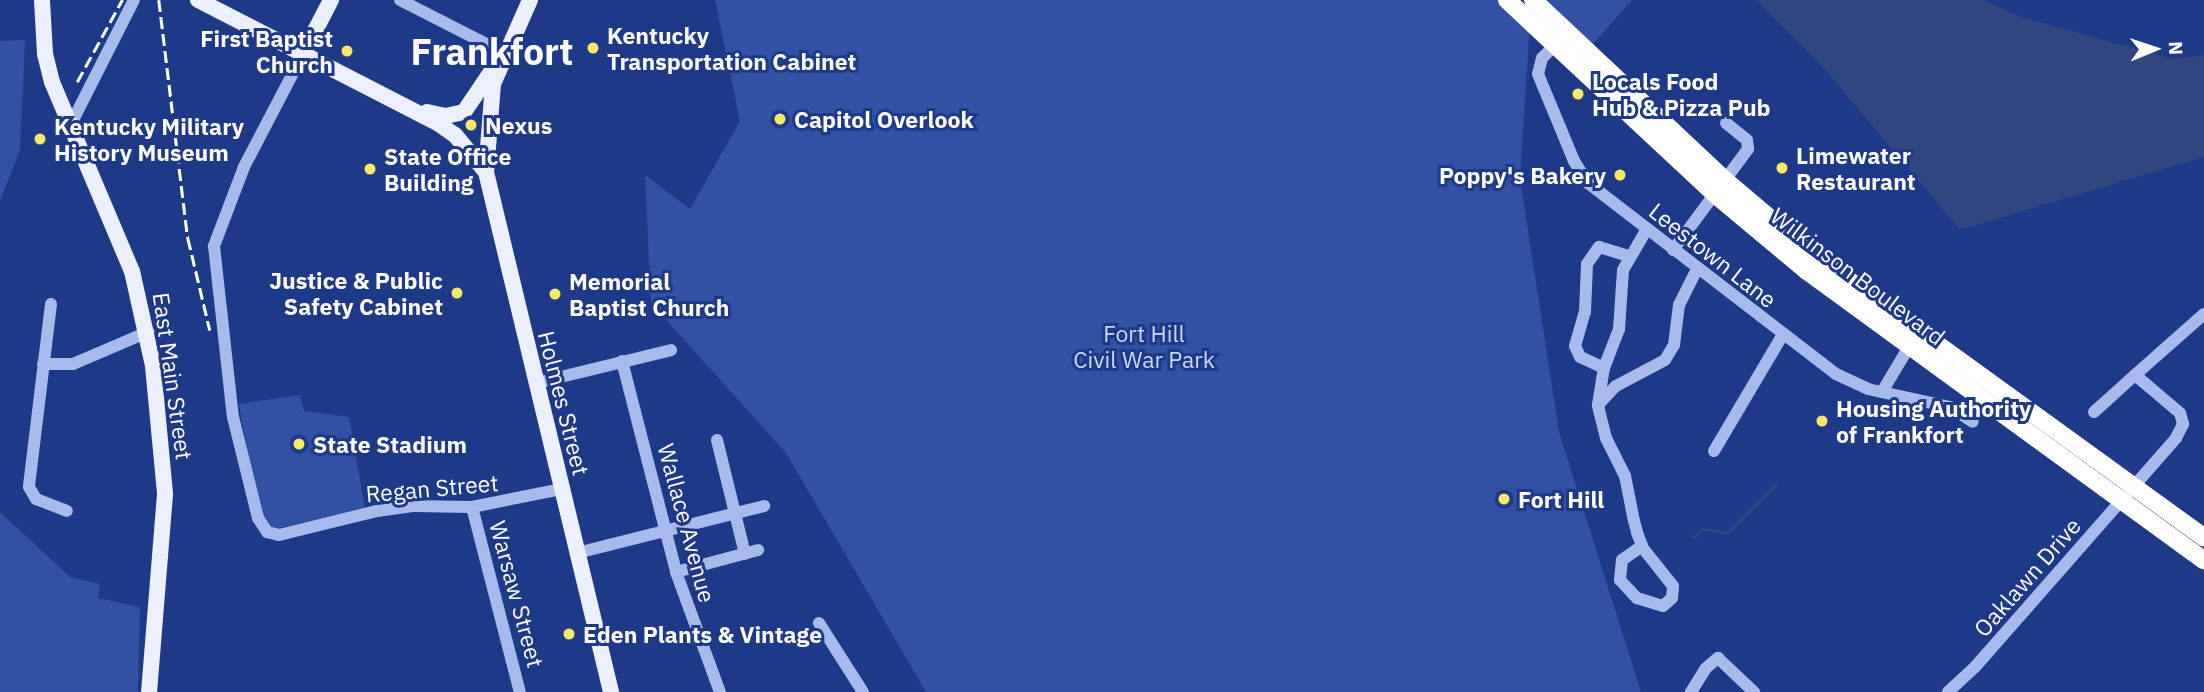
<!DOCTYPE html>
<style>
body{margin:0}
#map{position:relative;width:2204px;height:692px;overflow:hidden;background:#1e3987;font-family:"IBM Plex Sans",sans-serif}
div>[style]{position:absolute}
.green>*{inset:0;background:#3251a4}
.water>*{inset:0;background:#31457e}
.stream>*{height:2.5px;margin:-1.25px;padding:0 1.25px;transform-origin:1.25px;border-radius:1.25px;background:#31457e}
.minor>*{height:12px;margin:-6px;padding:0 6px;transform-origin:6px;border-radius:6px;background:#a7baeb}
.major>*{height:16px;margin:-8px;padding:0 8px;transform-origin:8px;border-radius:8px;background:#eceffe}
.highway>*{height:18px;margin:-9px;padding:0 9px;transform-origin:9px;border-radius:9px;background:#fff}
.rail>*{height:2.5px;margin-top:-1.25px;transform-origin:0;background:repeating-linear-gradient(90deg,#fff 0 12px,transparent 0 17px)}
.dots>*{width:19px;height:19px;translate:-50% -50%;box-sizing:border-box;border:4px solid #1e3987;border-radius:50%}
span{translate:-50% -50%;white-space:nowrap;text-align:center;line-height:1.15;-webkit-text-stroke:6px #1e3987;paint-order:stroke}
.poi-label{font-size:23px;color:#fff;font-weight:700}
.left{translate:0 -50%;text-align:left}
.right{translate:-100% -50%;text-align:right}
.street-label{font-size:23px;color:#fff}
.park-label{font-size:23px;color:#ccd8f8}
.town-label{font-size:37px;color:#fff;font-weight:700}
.north{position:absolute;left:2120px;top:14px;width:70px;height:70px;-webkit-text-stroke:5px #1e3987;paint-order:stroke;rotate:88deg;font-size:19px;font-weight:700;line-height:28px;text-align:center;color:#fff}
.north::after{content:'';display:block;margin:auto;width:24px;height:32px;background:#fff;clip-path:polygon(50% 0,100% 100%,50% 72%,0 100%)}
</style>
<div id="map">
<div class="green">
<i style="clip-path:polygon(715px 0,1505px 0,1530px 21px,1520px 179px,1559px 432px,1641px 692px,926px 692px,786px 453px,651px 303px,645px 175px,690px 209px,740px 121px)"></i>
<i style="clip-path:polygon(1537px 0,1632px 0,1593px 44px)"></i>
<i style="clip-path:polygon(25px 40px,20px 150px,0 201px,0 41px)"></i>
<i style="clip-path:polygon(300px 395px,304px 411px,349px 417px,365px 508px,271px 530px,262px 517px,253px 483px,239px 404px)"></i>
<i style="clip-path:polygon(0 512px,70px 577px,100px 584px,98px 598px,140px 607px,138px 692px,0 692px)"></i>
</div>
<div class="water">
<i style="clip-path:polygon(1757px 0,1984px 0,2021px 17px,2173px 59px,2204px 55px,2204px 157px,1960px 230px,1829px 74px)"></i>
</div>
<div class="stream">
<i style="left:1694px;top:537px;width:12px;rotate:-42deg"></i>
<i style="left:1703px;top:529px;width:24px;rotate:9deg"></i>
<i style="left:1727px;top:533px;width:69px;rotate:-45deg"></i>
</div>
<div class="minor">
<i style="left:400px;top:0;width:117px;rotate:27deg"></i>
<i style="left:1560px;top:40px;width:25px;rotate:135deg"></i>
<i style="left:1542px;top:58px;width:16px;rotate:104deg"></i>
<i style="left:1538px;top:74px;width:94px;rotate:67.5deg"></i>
<i style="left:1574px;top:161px;width:26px;rotate:58deg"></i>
<i style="left:1588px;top:183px;width:313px;rotate:37.6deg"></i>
<i style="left:1836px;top:374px;width:35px;rotate:25deg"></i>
<i style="left:1868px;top:389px;width:84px;rotate:12.4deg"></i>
<i style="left:1950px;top:407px;width:27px;rotate:33deg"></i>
<i style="left:303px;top:54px;width:127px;rotate:117.6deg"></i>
<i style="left:244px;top:167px;width:85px;rotate:110.8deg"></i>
<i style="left:214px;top:246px;width:172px;rotate:83.7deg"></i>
<i style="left:233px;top:417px;width:104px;rotate:76.1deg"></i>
<i style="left:258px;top:518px;width:17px;rotate:57deg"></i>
<i style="left:267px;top:532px;width:12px;rotate:14deg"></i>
<i style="left:279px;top:535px;width:101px;rotate:-13.8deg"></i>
<i style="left:377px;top:511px;width:36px;rotate:-8deg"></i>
<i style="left:413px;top:506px;width:59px;rotate:1deg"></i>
<i style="left:472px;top:507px;width:91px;rotate:-11.4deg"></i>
<i style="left:70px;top:126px;width:141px;rotate:-63.1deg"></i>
<i style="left:1673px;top:250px;width:126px;rotate:-53.4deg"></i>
<i style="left:1748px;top:149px;width:9px;rotate:-96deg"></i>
<i style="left:1747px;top:140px;width:27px;rotate:-141deg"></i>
<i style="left:51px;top:304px;width:184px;rotate:96.9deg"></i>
<i style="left:29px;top:487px;width:14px;rotate:60deg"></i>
<i style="left:36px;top:499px;width:33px;rotate:21deg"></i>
<i style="left:622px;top:361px;width:218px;rotate:75.6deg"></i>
<i style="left:676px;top:572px;width:128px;rotate:69.9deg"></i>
<i style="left:43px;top:364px;width:30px"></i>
<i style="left:73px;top:364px;width:82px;rotate:-23.1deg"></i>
<i style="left:1604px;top:368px;width:26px;rotate:-155deg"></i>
<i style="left:1580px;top:357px;width:12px;rotate:-114deg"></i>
<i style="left:1575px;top:346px;width:35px;rotate:-74deg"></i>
<i style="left:1585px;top:312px;width:48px;rotate:-87.6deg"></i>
<i style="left:1587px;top:264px;width:21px;rotate:-55deg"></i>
<i style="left:1599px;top:247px;width:30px;rotate:17deg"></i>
<i style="left:536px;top:383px;width:139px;rotate:-13.7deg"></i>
<i style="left:1882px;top:392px;width:63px;rotate:-59.3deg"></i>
<i style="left:1598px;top:405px;width:26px;rotate:-47deg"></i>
<i style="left:1616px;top:386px;width:55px;rotate:-28deg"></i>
<i style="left:1665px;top:360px;width:17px;rotate:-59deg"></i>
<i style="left:1674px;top:345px;width:40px;rotate:-82.9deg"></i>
<i style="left:1679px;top:305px;width:40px;rotate:-63.4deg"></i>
<i style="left:2094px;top:412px;width:55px;rotate:-42.1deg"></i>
<i style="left:717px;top:440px;width:117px;rotate:76.2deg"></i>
<i style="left:1714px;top:451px;width:134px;rotate:-59.4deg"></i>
<i style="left:472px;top:507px;width:191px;rotate:75.5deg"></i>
<i style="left:1642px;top:546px;width:24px;rotate:145deg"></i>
<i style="left:1622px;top:560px;width:20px;rotate:96deg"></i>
<i style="left:1620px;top:580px;width:25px;rotate:47deg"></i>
<i style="left:1637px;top:598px;width:27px;rotate:17deg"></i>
<i style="left:1663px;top:606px;width:12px;rotate:-42deg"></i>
<i style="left:1672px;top:598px;width:12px;rotate:-85deg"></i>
<i style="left:1673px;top:586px;width:50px;rotate:-128.5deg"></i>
<i style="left:1642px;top:547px;width:1px;rotate:-90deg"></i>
<i style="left:1642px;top:546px;width:15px;rotate:-110deg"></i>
<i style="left:1637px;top:532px;width:11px;rotate:-105deg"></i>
<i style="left:1634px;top:521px;width:46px;rotate:-101.3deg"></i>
<i style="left:1625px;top:476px;width:42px;rotate:-116.6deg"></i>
<i style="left:1606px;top:438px;width:34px;rotate:-104deg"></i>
<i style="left:1598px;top:405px;width:37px;rotate:-81deg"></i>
<i style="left:1604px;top:368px;width:42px;rotate:-69deg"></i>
<i style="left:1619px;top:329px;width:59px;rotate:-86.1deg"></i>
<i style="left:1623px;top:270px;width:48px;rotate:-59.7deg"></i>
<i style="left:577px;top:553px;width:193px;rotate:-14.1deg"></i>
<i style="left:676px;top:572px;width:85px;rotate:-15deg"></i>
<i style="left:819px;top:623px;width:82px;rotate:57.5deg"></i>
<i style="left:1691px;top:692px;width:28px;rotate:-58deg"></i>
<i style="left:1706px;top:668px;width:16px;rotate:-40deg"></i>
<i style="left:1718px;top:658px;width:50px;rotate:43.4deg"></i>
<i style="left:1948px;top:692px;width:37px;rotate:-43deg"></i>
<i style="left:1975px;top:667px;width:305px;rotate:-48.7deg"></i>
<i style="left:2176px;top:438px;width:16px;rotate:-63deg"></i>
<i style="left:2183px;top:424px;width:11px;rotate:-105deg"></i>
<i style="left:2180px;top:413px;width:59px;rotate:-139.8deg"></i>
<i style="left:2135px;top:375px;width:92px;rotate:-41.5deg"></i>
</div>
<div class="major">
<i style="left:42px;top:0;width:54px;rotate:86.8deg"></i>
<i style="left:45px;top:54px;width:29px;rotate:76deg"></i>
<i style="left:52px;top:82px;width:205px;rotate:67.1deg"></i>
<i style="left:132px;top:271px;width:97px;rotate:77.5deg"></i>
<i style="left:153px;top:366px;width:129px;rotate:84.6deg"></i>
<i style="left:165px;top:494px;width:199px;rotate:94.6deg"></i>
<i style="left:198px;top:0;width:271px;rotate:27.2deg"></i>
<i style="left:439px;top:124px;width:19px;rotate:35deg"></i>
<i style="left:455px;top:135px;width:48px;rotate:50deg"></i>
<i style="left:530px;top:0;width:92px;rotate:113.8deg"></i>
<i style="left:493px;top:84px;width:88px;rotate:94.5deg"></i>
<i style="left:486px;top:172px;width:535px;rotate:76.48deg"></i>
<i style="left:303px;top:54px;width:61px;rotate:-62.6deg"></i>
<i style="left:427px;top:112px;width:19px;rotate:12deg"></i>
<i style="left:446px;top:116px;width:18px;rotate:-13deg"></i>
<i style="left:464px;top:112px;width:48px;rotate:-56deg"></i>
</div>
<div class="highway">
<i style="left:1507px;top:0;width:286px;rotate:43deg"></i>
<i style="left:1716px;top:195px;width:119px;rotate:39.9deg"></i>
<i style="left:1807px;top:271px;width:491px;rotate:36.1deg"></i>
<i style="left:1533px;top:0;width:265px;rotate:43.2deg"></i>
<i style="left:1726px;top:181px;width:111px;rotate:40.3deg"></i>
<i style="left:1811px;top:253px;width:485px;rotate:35.9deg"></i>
</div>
<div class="rail">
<i style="left:159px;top:0;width:240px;rotate:83.1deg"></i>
<i style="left:188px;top:238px;width:95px;rotate:76.6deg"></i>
<i style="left:77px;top:82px;width:94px;rotate:-61.2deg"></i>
</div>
<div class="dots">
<i style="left:593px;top:48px;background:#f9e967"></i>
<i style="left:347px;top:51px;background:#f9e967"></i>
<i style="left:1578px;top:94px;background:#f9e967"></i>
<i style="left:780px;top:119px;background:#f9e967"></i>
<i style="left:471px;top:125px;background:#f9e967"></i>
<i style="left:40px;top:139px;background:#f9e967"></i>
<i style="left:1782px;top:168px;background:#f9e967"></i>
<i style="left:370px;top:169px;background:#f9e967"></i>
<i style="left:1620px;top:175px;background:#f9e967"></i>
<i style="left:457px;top:293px;background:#f9e967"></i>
<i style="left:555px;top:294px;background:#f9e967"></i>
<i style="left:1822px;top:421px;background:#f9e967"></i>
<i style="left:299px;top:444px;background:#f9e967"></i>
<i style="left:1504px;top:499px;background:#f9e967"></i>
<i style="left:569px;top:634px;background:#f9e967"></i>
</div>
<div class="poi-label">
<span class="left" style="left:607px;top:48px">Kentucky<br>Transportation Cabinet</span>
<span class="right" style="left:333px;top:51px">First Baptist<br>Church</span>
<span class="left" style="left:1592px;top:94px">Locals Food<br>Hub &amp; Pizza Pub</span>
<span class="left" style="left:794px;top:119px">Capitol Overlook</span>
<span class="left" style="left:485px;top:125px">Nexus</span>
<span class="left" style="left:54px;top:139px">Kentucky Military<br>History Museum</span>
<span class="left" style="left:1796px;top:168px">Limewater<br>Restaurant</span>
<span class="left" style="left:384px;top:169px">State Office<br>Building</span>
<span class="right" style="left:1606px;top:175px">Poppy's Bakery</span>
<span class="right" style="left:443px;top:293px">Justice &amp; Public<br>Safety Cabinet</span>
<span class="left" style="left:569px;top:294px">Memorial<br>Baptist Church</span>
<span class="left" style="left:1836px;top:421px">Housing Authority<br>of Frankfort</span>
<span class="left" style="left:313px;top:444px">State Stadium</span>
<span class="left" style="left:1518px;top:499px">Fort Hill</span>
<span class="left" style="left:583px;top:634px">Eden Plants &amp; Vintage</span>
</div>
<div class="street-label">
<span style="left:1713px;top:255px;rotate:38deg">Leestown Lane</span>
<span style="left:1858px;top:276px;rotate:37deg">Wilkinson Boulevard</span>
<span style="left:173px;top:376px;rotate:82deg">East Main Street</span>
<span style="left:564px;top:403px;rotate:76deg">Holmes Street</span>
<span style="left:432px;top:488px;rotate:-5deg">Regan Street</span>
<span style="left:687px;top:523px;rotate:75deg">Wallace Avenue</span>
<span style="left:2027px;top:577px;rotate:-49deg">Oaklawn Drive</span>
<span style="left:517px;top:594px;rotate:75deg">Warsaw Street</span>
</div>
<div class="park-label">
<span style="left:1144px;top:346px">Fort Hill<br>Civil War Park</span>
</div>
<div class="town-label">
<span style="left:492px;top:51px">Frankfort</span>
</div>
<div class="north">N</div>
</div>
